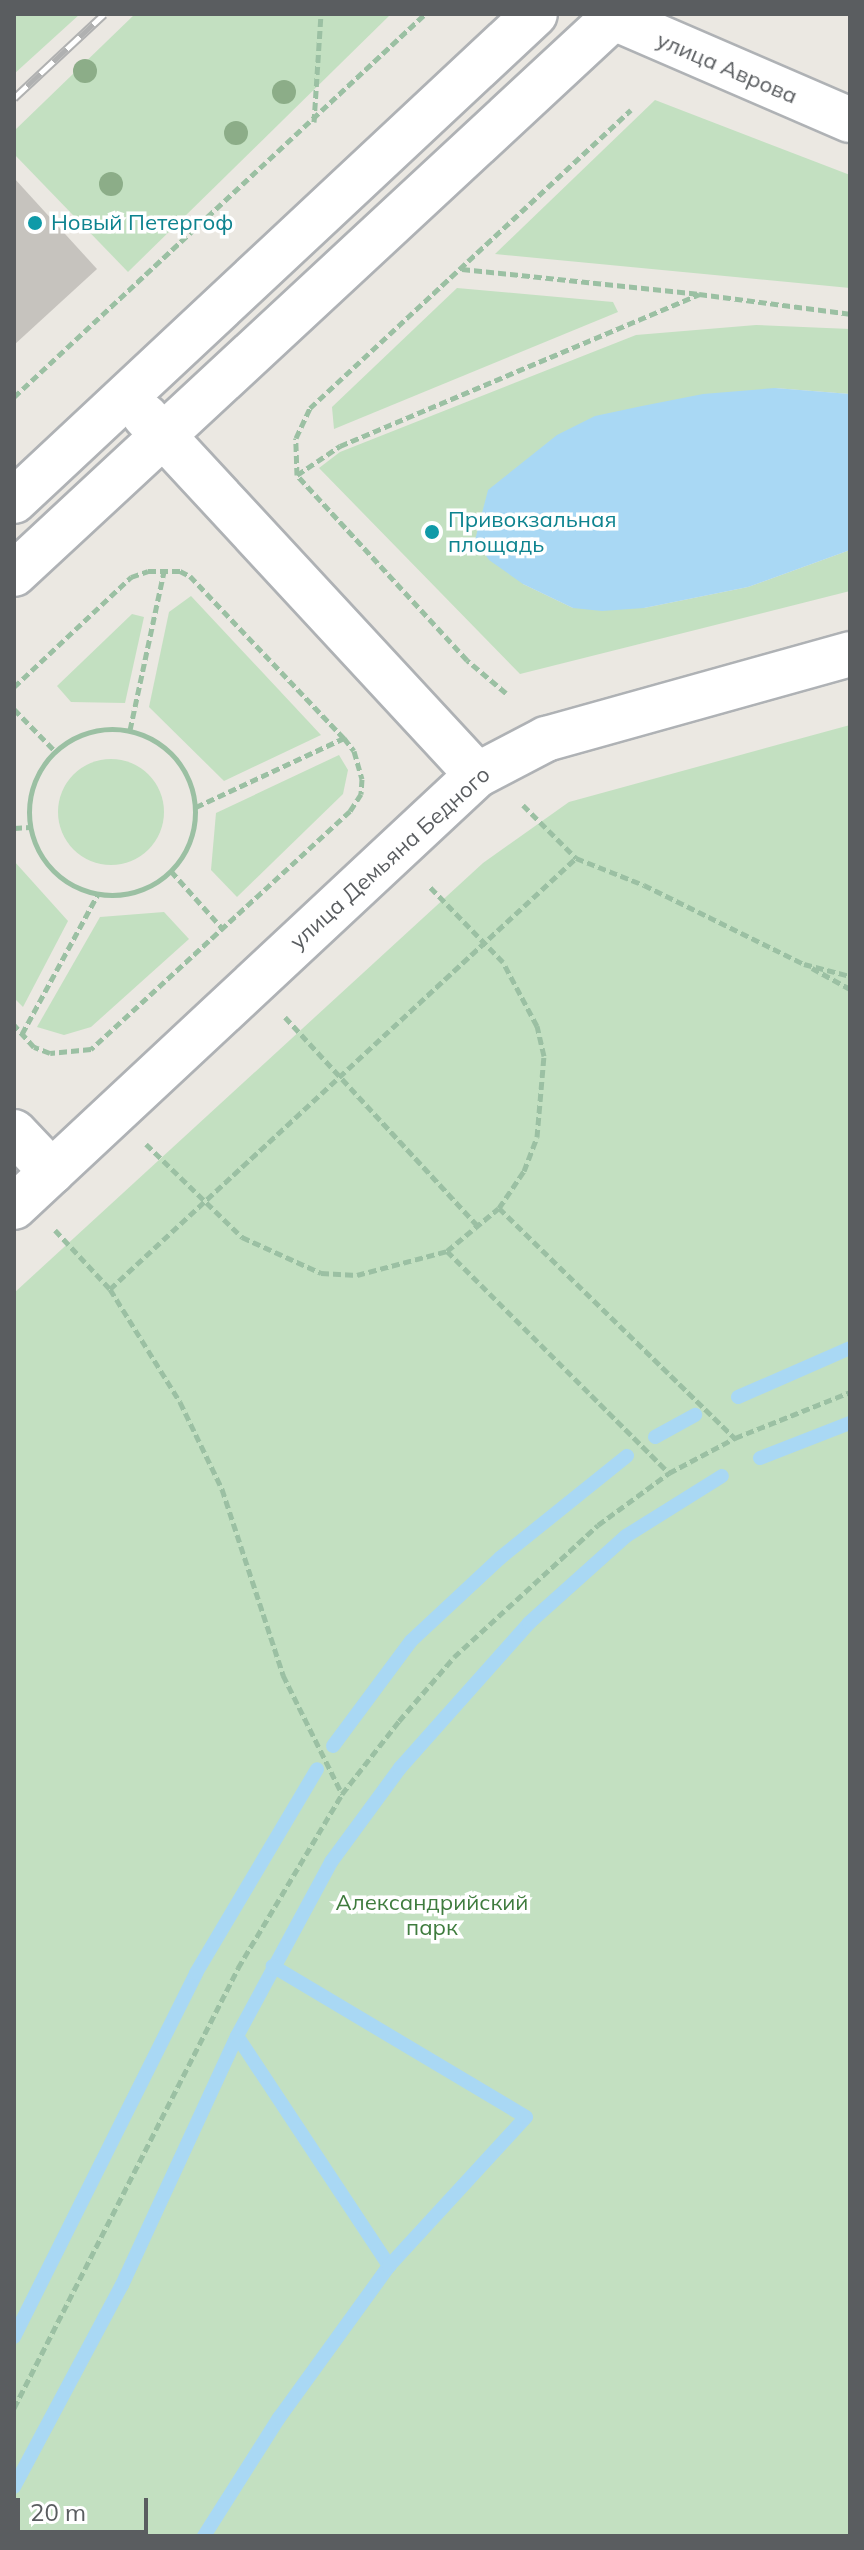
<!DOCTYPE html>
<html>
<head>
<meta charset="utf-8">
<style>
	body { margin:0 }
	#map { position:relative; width:864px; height:2550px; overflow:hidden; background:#ebe8e2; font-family:Mulish,sans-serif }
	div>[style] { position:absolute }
	.green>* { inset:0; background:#c3e0c1 }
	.round { border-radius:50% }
	.water>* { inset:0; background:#a9d8f4 }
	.stream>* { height:14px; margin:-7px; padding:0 7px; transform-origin:7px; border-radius:7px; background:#a9d8f4 }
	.building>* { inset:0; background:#c6c3be }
	.path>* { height:5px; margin-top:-2.5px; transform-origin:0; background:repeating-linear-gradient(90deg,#9bc0a3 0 8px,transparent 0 12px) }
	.path>.ring { margin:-2.5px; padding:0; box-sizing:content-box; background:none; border:5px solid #9bc0a3; border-radius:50% }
	.roads { filter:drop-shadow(2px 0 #afb2b5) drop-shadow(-2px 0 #afb2b5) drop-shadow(0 2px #afb2b5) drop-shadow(0 -2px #afb2b5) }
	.street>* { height:44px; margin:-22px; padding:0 22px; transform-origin:22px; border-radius:22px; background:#fff }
	.secondary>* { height:44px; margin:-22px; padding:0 22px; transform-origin:22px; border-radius:22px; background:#fff }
	.rail>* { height:9px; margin-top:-4.5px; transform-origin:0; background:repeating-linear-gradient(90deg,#fff 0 18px,#b0b1b1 0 36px); box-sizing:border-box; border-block:2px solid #b0b1b1 }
	.trees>* { width:24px; height:24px; margin:-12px; border-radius:50%; background:#8cad88 }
	.dots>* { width:22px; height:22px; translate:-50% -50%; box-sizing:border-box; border:4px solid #fff; border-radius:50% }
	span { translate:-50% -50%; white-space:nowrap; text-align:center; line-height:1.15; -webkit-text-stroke:7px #fff; paint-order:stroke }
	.street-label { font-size:22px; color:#5a5d60 }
	.culture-label { font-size:22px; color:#0d838f }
	.left { translate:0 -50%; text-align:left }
	.park-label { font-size:22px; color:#3f7c3e }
	.frame { position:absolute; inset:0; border:16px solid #5a5d60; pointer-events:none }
	.scale { position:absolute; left:16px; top:2498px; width:132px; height:36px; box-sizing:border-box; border:4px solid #5a5d60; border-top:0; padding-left:10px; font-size:24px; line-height:28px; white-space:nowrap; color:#5a5d60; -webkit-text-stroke:6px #fff; paint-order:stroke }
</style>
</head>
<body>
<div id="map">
	<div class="green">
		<i style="clip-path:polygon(14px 14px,80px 14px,14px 74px)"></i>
		<i style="clip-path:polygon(135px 14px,391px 14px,128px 272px,14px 154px,14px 131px)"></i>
		<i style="clip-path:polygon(655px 100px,850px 175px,850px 288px,495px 254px)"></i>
		<i style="clip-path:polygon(457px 288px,613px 302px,618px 312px,334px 429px,332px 407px)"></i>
		<i style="clip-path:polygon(756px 325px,850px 329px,850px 394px,775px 388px,523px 584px,573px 608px,644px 608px,748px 587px,850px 550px,850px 591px,520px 674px,319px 468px,340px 452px,636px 335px)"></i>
		<i style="clip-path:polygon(191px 596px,321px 735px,224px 781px,149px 707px,169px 612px)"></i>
		<i style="clip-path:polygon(132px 614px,144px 617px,125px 703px,71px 702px,57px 686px)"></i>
		<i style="clip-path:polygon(850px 725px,850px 2536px,14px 2536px,14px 1293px,483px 863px,569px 802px)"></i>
		<i style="clip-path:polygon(339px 755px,348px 770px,343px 794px,237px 897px,211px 870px,216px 813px)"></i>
		<i class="round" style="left:58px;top:759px;width:106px;height:106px"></i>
		<i style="clip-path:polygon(14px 861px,68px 921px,23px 1007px,14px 998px)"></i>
		<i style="clip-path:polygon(164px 912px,189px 939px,91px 1027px,64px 1035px,37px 1027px,100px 917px)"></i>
	</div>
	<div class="water">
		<i style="clip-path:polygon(775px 388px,850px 394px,850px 550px,748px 587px,644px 608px,602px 611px,573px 608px,523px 584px,489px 560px,475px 540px,488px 490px,557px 435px,595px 416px,642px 406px,703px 394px)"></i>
	</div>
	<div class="stream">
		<i style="left:738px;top:1397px;width:122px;rotate:-23.6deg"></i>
		<i style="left:655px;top:1437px;width:46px;rotate:-28.8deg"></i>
		<i style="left:760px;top:1458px;width:97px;rotate:-21.3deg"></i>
		<i style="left:333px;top:1746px;width:131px;rotate:-53.4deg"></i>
		<i style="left:411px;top:1641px;width:122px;rotate:-43deg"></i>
		<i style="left:500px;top:1558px;width:163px;rotate:-38.8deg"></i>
		<i style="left:237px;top:2036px;width:276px;rotate:56.5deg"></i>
		<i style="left:14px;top:2337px;width:407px;rotate:-63.4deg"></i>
		<i style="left:196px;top:1973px;width:237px;rotate:-59.3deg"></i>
		<i style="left:14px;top:2487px;width:229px;rotate:-61.9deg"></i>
		<i style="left:122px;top:2285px;width:274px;rotate:-65.2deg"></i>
		<i style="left:237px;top:2036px;width:198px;rotate:-61.6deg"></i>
		<i style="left:331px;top:1862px;width:117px;rotate:-53.7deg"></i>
		<i style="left:400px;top:1768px;width:194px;rotate:-48.3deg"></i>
		<i style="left:529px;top:1623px;width:130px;rotate:-41.9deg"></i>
		<i style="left:626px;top:1536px;width:113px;rotate:-32deg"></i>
		<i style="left:204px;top:2536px;width:140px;rotate:-57.6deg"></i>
		<i style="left:279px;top:2418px;width:188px;rotate:-54.1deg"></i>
		<i style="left:389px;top:2266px;width:202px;rotate:-47.4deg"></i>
		<i style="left:526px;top:2117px;width:295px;rotate:-149.2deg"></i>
	</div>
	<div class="building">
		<i style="clip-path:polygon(14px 178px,97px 269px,14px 345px)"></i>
	</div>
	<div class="path">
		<i style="left:314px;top:122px;width:108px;rotate:-86.3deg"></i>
		<i style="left:462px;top:269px;width:237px;rotate:6deg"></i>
		<i style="left:14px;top:397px;width:562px;rotate:-42.98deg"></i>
		<i style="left:297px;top:475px;width:52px;rotate:-34deg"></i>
		<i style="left:340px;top:446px;width:390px;rotate:-22.9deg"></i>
		<i style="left:699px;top:294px;width:152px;rotate:7.5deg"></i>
		<i style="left:14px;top:687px;width:161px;rotate:-43.2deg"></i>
		<i style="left:131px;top:577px;width:18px;rotate:-19deg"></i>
		<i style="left:148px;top:571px;width:32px"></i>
		<i style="left:180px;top:571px;width:11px;rotate:27deg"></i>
		<i style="left:190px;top:576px;width:224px;rotate:46.5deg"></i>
		<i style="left:344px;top:738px;width:16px;rotate:52deg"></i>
		<i style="left:354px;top:751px;width:29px;rotate:74deg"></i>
		<i style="left:362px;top:779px;width:15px;rotate:94deg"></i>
		<i style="left:361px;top:794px;width:20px;rotate:123deg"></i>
		<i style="left:350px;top:811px;width:352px;rotate:137.4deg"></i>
		<i style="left:91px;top:1049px;width:41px;rotate:174.4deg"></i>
		<i style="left:50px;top:1053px;width:17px;rotate:-159deg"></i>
		<i style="left:34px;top:1047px;width:30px;rotate:-132deg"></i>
		<i style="left:506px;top:693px;width:51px;rotate:-139.8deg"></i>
		<i style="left:467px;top:660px;width:251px;rotate:-132.6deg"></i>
		<i style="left:297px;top:475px;width:37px;rotate:-92deg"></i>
		<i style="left:296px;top:438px;width:33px;rotate:-65deg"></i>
		<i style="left:310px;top:408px;width:438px;rotate:-42.9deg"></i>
		<i style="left:14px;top:709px;width:59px;rotate:45.7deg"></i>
		<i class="ring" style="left:29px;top:729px;width:161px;height:161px"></i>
		<i style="left:130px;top:730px;width:163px;rotate:-77.9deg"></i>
		<i style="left:523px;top:805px;width:75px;rotate:45deg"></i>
		<i style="left:576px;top:858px;width:73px;rotate:21.7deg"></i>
		<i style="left:644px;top:885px;width:178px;rotate:26.3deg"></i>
		<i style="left:804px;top:964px;width:48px;rotate:14.6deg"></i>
		<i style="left:196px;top:807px;width:163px;rotate:-25deg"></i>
		<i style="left:14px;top:828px;width:16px;rotate:-4deg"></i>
		<i style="left:171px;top:871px;width:78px;rotate:48.1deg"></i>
		<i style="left:812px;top:968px;width:43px;rotate:28.9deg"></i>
		<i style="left:285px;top:1017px;width:284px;rotate:47.3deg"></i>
		<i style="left:22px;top:1034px;width:159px;rotate:-61.5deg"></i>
		<i style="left:146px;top:1144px;width:134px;rotate:44.1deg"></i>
		<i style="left:242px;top:1237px;width:87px;rotate:24.5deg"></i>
		<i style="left:321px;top:1273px;width:36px;rotate:3deg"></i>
		<i style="left:357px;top:1275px;width:93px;rotate:-14.9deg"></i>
		<i style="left:447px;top:1251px;width:67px;rotate:-39.6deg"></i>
		<i style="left:499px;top:1208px;width:45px;rotate:-56deg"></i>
		<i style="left:524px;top:1171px;width:36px;rotate:-69deg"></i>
		<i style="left:537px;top:1137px;width:81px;rotate:-85.1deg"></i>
		<i style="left:544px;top:1056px;width:31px;rotate:-103deg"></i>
		<i style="left:537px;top:1026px;width:72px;rotate:-118deg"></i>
		<i style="left:503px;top:962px;width:106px;rotate:-134.2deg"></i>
		<i style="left:499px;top:1208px;width:330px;rotate:44.3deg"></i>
		<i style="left:55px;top:1230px;width:81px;rotate:47deg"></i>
		<i style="left:110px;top:1289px;width:133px;rotate:58.2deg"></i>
		<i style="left:180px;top:1402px;width:97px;rotate:64.2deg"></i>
		<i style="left:222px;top:1489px;width:196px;rotate:71.8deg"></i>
		<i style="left:283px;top:1675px;width:133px;rotate:63.6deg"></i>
		<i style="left:447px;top:1251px;width:314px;rotate:45deg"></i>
		<i style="left:110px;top:1289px;width:635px;rotate:-42.77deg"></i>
		<i style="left:14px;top:2408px;width:494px;rotate:-63deg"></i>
		<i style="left:238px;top:1968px;width:203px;rotate:-59.1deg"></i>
		<i style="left:342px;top:1794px;width:93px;rotate:-52deg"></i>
		<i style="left:399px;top:1721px;width:84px;rotate:-49.3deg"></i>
		<i style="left:454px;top:1657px;width:195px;rotate:-42.5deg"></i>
		<i style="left:598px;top:1525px;width:88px;rotate:-36.2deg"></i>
		<i style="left:669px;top:1473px;width:75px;rotate:-27.9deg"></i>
		<i style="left:735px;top:1438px;width:124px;rotate:-21.8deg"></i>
	</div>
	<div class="roads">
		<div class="street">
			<i style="left:145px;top:416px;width:489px;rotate:47.2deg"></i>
			<i style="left:14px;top:501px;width:713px;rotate:-43.07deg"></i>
			<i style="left:14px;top:574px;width:817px;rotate:-42.87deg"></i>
			<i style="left:14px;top:1132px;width:55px;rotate:46.5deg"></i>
		</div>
		<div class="secondary">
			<i style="left:605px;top:14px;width:267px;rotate:23.4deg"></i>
			<i style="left:14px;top:1207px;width:633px;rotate:-43.02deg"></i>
			<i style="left:477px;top:775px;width:78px;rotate:-27.6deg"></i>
			<i style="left:546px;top:739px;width:316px;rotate:-15.6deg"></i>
		</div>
	</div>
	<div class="rail">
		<i style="left:14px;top:98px;width:123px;rotate:-43deg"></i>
	</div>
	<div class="trees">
		<i style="left:85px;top:71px"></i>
		<i style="left:284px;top:92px"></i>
		<i style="left:236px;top:133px"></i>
		<i style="left:111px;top:184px"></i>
	</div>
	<div class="dots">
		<i style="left:35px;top:223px;background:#0f9aa8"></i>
		<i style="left:432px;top:532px;background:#0f9aa8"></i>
	</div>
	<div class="street-label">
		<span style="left:727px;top:68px;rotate:23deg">улица Аврова</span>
		<span style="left:390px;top:858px;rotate:-42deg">улица Демьяна Бедного</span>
	</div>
	<div class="culture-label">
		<span class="left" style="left:51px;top:223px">Новый Петергоф</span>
		<span class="left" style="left:448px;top:532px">Привокзальная<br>площадь</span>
	</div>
	<div class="park-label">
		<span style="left:432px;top:1915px">Александрийский<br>парк</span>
	</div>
	<div class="frame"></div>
	<div class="scale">20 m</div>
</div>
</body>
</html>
